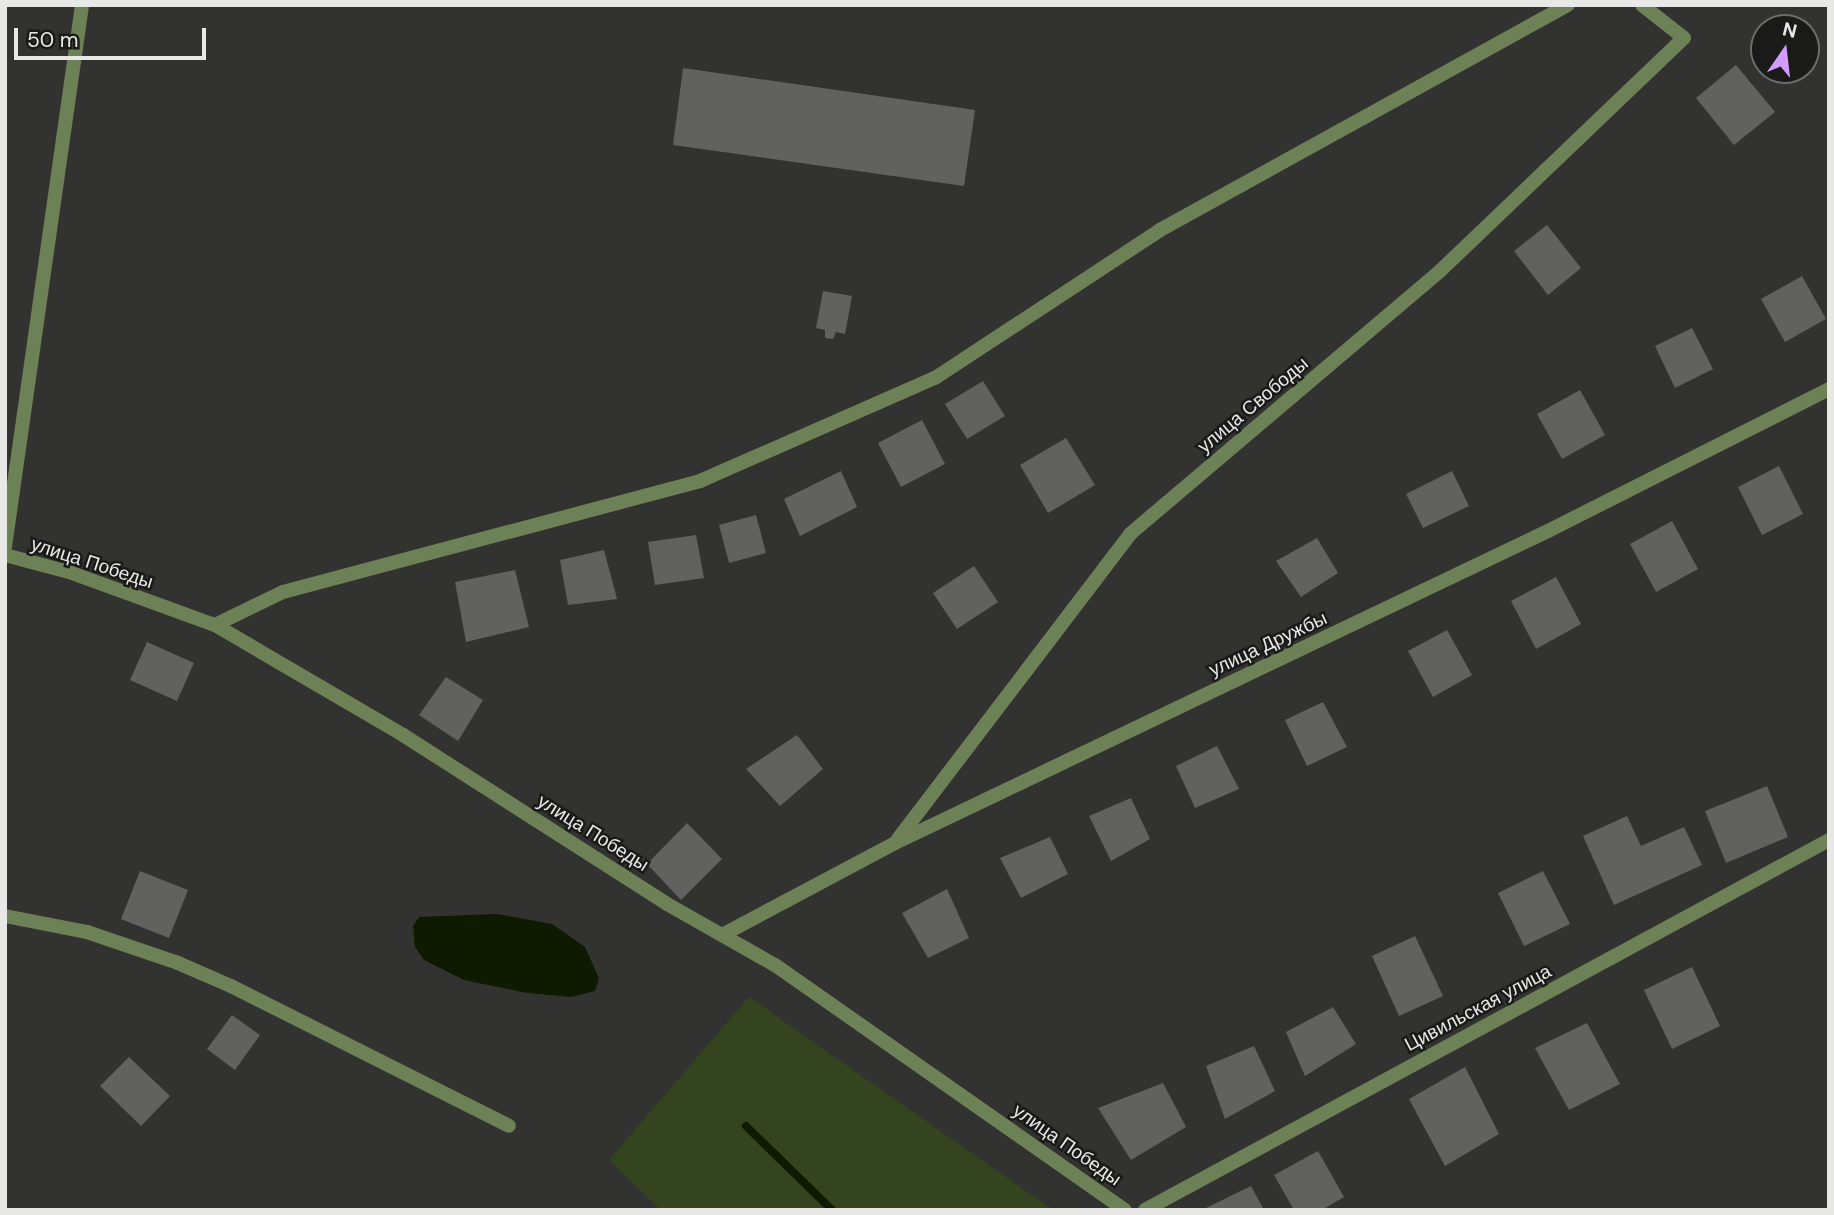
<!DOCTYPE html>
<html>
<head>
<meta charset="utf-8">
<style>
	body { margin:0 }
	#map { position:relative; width:1834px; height:1215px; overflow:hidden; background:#323330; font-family:"DM Sans",sans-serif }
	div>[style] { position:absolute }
	.green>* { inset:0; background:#34441f }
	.water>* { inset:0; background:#0f1b00 }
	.stream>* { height:8px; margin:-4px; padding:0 4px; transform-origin:4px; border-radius:4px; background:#0f1b00 }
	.building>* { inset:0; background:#61625f }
	.minor>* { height:14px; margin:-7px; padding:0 7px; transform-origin:7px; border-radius:7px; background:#6d8157 }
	span { translate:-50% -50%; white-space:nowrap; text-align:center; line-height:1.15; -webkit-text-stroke:5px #1a1b19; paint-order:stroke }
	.street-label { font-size:19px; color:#e8e9e7 }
	.frame { position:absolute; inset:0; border:7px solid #e8e9e7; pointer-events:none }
	.north { position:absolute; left:1750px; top:14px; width:70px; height:70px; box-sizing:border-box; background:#1a1b19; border:2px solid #6c6d6b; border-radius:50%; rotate:14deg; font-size:19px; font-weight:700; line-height:28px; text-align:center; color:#e8e9e7 }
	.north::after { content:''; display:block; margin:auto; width:24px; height:32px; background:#d29dfd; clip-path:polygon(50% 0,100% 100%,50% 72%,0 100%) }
	.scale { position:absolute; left:14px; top:28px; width:192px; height:32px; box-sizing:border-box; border:4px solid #e8e9e7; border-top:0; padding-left:9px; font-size:21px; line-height:24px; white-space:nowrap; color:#e8e9e7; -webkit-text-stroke:5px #1a1b19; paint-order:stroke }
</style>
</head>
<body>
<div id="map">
	<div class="green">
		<i style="clip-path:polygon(749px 997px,1053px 1210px,661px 1210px,609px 1160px)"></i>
	</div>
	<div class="water">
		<i style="clip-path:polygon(497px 914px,552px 924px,585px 947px,599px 978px,595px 991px,571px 997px,527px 993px,464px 980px,424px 960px,415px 947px,413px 926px,419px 917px)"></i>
	</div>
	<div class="stream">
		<i style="left:746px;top:1126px;width:120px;rotate:44.3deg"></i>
	</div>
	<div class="building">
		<i style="clip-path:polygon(1736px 65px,1775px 112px,1734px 145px,1696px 98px)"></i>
		<i style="clip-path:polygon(683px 68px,975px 110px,964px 186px,673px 145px)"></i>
		<i style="clip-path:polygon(1547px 225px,1581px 268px,1548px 295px,1514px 251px)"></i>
		<i style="clip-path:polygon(1802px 276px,1826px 319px,1785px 342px,1761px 299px)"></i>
		<i style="clip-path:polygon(823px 291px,852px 296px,845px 334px,836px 332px,833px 339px,825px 338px,825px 330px,816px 328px)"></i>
		<i style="clip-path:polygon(1692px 328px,1713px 369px,1675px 388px,1655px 346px)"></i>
		<i style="clip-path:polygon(983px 381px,1005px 416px,967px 439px,945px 404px)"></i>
		<i style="clip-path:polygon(1580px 390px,1605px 435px,1562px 459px,1537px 414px)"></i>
		<i style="clip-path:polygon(922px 420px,945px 464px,901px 487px,878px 443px)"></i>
		<i style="clip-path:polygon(1066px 438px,1095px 485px,1048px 513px,1020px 465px)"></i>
		<i style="clip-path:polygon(1779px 466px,1803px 514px,1762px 535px,1738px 487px)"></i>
		<i style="clip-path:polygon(841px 471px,857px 507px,800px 536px,784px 499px)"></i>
		<i style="clip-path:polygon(1452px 471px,1469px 506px,1423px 528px,1406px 494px)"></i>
		<i style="clip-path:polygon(756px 515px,766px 553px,729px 563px,719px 525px)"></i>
		<i style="clip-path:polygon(1672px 521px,1698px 569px,1656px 592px,1630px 544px)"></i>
		<i style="clip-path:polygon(696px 535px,704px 578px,655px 585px,648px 542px)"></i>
		<i style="clip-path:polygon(1317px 538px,1338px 573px,1301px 597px,1276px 561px)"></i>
		<i style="clip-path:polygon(604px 550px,617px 599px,568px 605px,560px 560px)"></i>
		<i style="clip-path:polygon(974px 566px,998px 602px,957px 629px,933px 593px)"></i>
		<i style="clip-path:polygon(515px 570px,529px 627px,466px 642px,455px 582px)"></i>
		<i style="clip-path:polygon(1556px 577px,1581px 624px,1536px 649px,1511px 601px)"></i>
		<i style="clip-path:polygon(1447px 630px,1472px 675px,1433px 697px,1408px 651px)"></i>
		<i style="clip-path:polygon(147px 642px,194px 663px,177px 701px,130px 680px)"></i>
		<i style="clip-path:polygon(446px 677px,483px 700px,458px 741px,419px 715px)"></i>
		<i style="clip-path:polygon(1323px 702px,1347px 747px,1307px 766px,1285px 720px)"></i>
		<i style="clip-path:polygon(797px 735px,823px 769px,780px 806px,746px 769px)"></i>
		<i style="clip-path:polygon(1217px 746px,1239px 789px,1195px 808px,1176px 766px)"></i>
		<i style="clip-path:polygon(1767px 786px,1788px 837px,1726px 863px,1705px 811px)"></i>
		<i style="clip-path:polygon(1131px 798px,1150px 839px,1111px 861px,1089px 816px)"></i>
		<i style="clip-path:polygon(1627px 816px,1641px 846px,1684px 827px,1702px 865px,1614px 905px,1583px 836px)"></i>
		<i style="clip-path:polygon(687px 823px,722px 859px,681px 900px,647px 864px)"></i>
		<i style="clip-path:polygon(1050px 837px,1068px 874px,1021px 898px,1000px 858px)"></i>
		<i style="clip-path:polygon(140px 871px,188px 890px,169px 938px,121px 919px)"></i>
		<i style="clip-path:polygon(1543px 871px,1570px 924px,1524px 946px,1498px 893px)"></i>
		<i style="clip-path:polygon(947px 889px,969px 938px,928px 958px,902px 913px)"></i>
		<i style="clip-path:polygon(1415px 936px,1443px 996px,1399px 1016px,1372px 956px)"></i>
		<i style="clip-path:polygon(1692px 967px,1720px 1026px,1672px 1049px,1644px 990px)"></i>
		<i style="clip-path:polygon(1333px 1007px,1356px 1044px,1305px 1076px,1286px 1032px)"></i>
		<i style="clip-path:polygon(232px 1015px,260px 1035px,235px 1070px,207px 1049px)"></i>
		<i style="clip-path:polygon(1587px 1023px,1620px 1084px,1569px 1110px,1535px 1048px)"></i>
		<i style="clip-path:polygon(1254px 1046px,1275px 1091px,1225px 1119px,1206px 1066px)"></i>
		<i style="clip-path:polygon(129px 1057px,170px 1096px,141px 1126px,100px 1086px)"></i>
		<i style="clip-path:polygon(1465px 1067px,1499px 1134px,1445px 1166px,1409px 1099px)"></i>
		<i style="clip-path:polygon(1163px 1083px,1186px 1127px,1131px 1160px,1098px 1108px)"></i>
		<i style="clip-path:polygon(1318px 1151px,1344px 1197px,1322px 1210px,1294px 1210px,1274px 1175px)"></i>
		<i style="clip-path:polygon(1251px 1186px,1264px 1210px,1206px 1208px)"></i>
	</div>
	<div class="minor">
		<i style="left:5px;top:547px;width:547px;rotate:-81.91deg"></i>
		<i style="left:5px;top:555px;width:66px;rotate:14.9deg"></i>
		<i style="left:69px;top:572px;width:155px;rotate:20deg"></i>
		<i style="left:215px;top:625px;width:218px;rotate:30.3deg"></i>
		<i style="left:403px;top:735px;width:313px;rotate:32.6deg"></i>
		<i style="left:667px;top:904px;width:124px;rotate:29.5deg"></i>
		<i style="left:775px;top:965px;width:427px;rotate:35deg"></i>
		<i style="left:215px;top:625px;width:76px;rotate:-25.9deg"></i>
		<i style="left:283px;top:592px;width:432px;rotate:-14.9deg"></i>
		<i style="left:700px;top:481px;width:257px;rotate:-23.7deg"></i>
		<i style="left:935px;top:378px;width:269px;rotate:-33.3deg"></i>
		<i style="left:1160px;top:230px;width:466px;rotate:-28.9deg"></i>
		<i style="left:898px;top:839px;width:383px;rotate:-52.7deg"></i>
		<i style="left:1130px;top:534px;width:407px;rotate:-40.3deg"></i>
		<i style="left:1440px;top:271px;width:337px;rotate:-43.7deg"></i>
		<i style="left:1684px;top:38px;width:53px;rotate:-141.8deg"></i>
		<i style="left:5px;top:916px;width:84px;rotate:11deg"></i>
		<i style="left:87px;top:932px;width:96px;rotate:18.8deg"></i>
		<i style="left:178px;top:963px;width:58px;rotate:23.5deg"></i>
		<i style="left:231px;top:986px;width:311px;rotate:26.7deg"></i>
		<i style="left:724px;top:934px;width:194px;rotate:-28deg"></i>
		<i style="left:895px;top:843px;width:724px;rotate:-25.54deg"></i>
		<i style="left:1548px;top:531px;width:315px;rotate:-26.8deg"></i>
		<i style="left:1145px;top:1210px;width:778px;rotate:-28.41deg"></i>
	</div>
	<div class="street-label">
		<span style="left:1253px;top:405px;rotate:-40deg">улица Свободы</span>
		<span style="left:92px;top:563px;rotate:18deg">улица Победы</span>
		<span style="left:1268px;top:644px;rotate:-25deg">улица Дружбы</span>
		<span style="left:593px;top:833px;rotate:32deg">улица Победы</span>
		<span style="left:1478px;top:1008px;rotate:-28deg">Цивильская улица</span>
		<span style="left:1067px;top:1145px;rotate:35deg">улица Победы</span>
	</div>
	<div class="frame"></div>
	<div class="north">N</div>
	<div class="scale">50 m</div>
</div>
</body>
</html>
